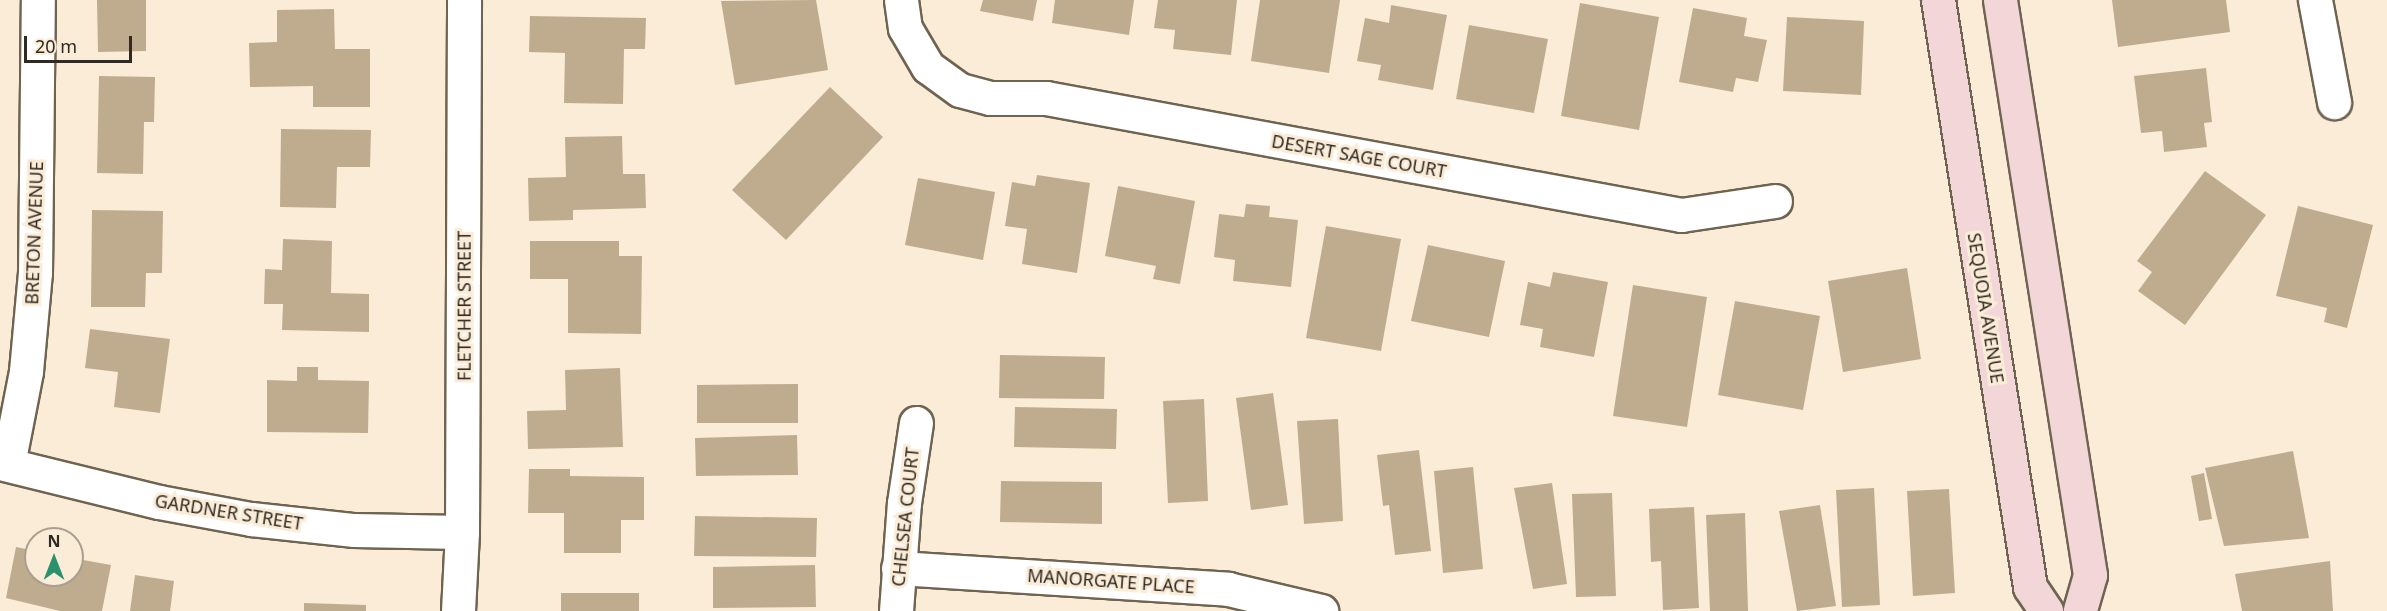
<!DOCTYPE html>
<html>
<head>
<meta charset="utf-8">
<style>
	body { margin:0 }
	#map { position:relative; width:2387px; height:611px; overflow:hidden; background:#faecd7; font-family:"Noto Sans",sans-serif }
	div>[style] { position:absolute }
	.building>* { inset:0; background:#bfac8f }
	.roads { filter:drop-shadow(2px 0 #6f6351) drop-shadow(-2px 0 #6f6351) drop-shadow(0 2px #6f6351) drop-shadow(0 -2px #6f6351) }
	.street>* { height:33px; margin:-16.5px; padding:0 16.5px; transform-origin:16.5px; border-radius:16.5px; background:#fff }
	.secondary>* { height:33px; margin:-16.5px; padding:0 16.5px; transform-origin:16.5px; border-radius:16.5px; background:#f3d7d8 }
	span { translate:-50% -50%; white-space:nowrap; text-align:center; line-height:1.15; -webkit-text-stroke:6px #faecd7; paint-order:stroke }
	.street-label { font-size:18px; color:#302a22 }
	.north { position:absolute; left:24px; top:527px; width:60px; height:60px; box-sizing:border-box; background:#faecd7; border:2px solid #a99e8f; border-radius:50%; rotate:0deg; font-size:16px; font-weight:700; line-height:24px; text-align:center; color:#302a22 }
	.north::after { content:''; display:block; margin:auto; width:21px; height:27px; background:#2b916d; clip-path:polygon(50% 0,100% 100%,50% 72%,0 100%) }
	.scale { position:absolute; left:24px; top:36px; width:108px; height:27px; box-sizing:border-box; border:3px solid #302a22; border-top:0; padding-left:8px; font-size:18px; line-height:21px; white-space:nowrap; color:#302a22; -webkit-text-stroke:4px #faecd7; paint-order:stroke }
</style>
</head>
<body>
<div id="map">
	<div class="building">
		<i style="clip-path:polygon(97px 0,146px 0,146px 51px,98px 52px)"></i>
		<i style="clip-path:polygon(816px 0,828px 70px,735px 85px,721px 1px)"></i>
		<i style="clip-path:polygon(983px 0,1037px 0,1033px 21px,980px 11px)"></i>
		<i style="clip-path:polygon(1055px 0,1134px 0,1129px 35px,1052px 23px)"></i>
		<i style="clip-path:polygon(1158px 0,1237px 0,1231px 55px,1173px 49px,1175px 30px,1154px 28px)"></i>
		<i style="clip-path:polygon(1260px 0,1340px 0,1329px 73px,1251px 61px)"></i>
		<i style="clip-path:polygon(2112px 0,2226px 0,2230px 32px,2118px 47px)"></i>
		<i style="clip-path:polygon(1580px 3px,1659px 17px,1639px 130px,1561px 116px)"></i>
		<i style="clip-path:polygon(1391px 5px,1447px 15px,1433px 90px,1378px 80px,1381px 65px,1357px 61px,1365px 18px,1389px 23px)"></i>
		<i style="clip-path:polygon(1693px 8px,1747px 18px,1744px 36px,1767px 40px,1758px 82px,1736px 78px,1733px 92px,1679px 82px)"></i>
		<i style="clip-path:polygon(334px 9px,335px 49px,370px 49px,370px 107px,313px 107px,313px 86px,250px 87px,249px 43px,277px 42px,277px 10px)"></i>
		<i style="clip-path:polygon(530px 16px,646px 18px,645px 49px,624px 49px,623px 104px,564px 103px,565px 53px,529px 52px)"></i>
		<i style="clip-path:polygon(1787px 17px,1864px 21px,1861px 95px,1783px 91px)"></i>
		<i style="clip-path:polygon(1469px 25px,1548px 39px,1534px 113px,1456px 99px)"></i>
		<i style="clip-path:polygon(2206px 68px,2212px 122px,2204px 123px,2207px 147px,2164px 152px,2162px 131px,2141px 133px,2134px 76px)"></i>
		<i style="clip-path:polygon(99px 76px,155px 77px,154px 122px,144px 122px,143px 174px,97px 173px)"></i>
		<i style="clip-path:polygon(830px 87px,883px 137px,786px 240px,732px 190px)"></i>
		<i style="clip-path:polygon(281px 129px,371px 130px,370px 167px,337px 167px,336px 208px,280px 207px)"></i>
		<i style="clip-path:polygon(622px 136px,623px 174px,645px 174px,646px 208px,573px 210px,573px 220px,529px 221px,528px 178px,566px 177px,565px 137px)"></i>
		<i style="clip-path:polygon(2205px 171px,2266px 215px,2185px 325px,2138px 291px,2152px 272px,2137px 261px)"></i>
		<i style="clip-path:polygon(1037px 175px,1090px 183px,1077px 273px,1022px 264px,1027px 229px,1005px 226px,1012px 182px,1035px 186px)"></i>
		<i style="clip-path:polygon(918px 178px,995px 192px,983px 260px,905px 245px)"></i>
		<i style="clip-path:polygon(1118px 186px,1195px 201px,1180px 284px,1153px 279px,1156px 266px,1105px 256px)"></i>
		<i style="clip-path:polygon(1246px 204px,1270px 206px,1269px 217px,1298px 220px,1291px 287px,1233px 281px,1235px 260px,1214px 257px,1219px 214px,1244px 217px)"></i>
		<i style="clip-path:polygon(2298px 206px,2373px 225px,2347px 328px,2324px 322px,2327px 308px,2276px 296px)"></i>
		<i style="clip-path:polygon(92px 210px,163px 211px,162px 273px,146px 273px,145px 307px,91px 307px)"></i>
		<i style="clip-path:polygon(1326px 226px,1401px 239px,1381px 351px,1306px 338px)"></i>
		<i style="clip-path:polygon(283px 239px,332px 241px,331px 293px,369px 294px,369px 332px,282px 330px,283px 304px,264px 304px,265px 269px,282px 270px)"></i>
		<i style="clip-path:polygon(530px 241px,619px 241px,619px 256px,642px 256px,641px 334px,568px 333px,568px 279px,530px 279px)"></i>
		<i style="clip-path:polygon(1428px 245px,1505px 261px,1489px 337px,1411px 321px)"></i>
		<i style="clip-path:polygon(1907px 268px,1921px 359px,1843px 372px,1828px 281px)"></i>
		<i style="clip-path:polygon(1553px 272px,1608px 282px,1594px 357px,1540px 347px,1543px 329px,1520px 325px,1528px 282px,1550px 287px)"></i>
		<i style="clip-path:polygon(1633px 285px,1707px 297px,1687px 427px,1613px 416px)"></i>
		<i style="clip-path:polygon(1735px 301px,1820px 316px,1803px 410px,1718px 395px)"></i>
		<i style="clip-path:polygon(90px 329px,170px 339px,160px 413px,114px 407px,118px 372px,85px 368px)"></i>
		<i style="clip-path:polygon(1000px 355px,1105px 357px,1104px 399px,999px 398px)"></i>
		<i style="clip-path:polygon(297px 367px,318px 367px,318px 380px,369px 381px,368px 433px,267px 432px,267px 380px,297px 381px)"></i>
		<i style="clip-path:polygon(620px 368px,623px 447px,528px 449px,527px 411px,566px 410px,565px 370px)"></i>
		<i style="clip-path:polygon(798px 384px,798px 423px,697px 423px,697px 385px)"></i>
		<i style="clip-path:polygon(1273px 393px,1288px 505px,1251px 510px,1236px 398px)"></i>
		<i style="clip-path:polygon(1204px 399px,1208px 501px,1168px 503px,1163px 401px)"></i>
		<i style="clip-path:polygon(1015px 407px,1117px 409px,1116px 449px,1014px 447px)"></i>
		<i style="clip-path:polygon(1338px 419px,1343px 521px,1304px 524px,1297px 421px)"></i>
		<i style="clip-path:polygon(797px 435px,798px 475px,696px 476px,695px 438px)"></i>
		<i style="clip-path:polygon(1419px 450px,1431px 551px,1395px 555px,1389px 505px,1383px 506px,1377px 455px)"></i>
		<i style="clip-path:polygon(2293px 451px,2309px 538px,2224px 546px,2205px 468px)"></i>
		<i style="clip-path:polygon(1473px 467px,1483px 569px,1443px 573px,1434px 471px)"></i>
		<i style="clip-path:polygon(529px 469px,570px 469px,570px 476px,644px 477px,644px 520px,621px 520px,621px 553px,564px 553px,564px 513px,528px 513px)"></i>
		<i style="clip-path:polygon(2204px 473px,2212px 519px,2199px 521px,2191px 476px)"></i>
		<i style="clip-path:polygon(1001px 481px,1102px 482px,1102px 524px,1000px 522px)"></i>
		<i style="clip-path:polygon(1552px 483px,1567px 584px,1533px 589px,1514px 488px)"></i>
		<i style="clip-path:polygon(1874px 488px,1880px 605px,1842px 607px,1836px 490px)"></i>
		<i style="clip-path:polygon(1949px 489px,1955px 593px,1913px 596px,1907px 491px)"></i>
		<i style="clip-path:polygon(1612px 493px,1616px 596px,1576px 597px,1572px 494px)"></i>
		<i style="clip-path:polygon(1820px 505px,1836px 606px,1797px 611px,1779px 511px)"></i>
		<i style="clip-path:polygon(1694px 507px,1699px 608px,1663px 610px,1661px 561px,1651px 562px,1649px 509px)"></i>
		<i style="clip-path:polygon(1745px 513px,1748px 611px,1710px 611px,1706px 515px)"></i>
		<i style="clip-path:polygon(695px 516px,817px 518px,816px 557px,694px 556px)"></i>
		<i style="clip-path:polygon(16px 547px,36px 551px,36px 575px,72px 575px,72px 558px,111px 565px,102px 611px,60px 611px,6px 598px)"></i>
		<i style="clip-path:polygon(2330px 561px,2333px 611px,2242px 611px,2235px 574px)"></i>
		<i style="clip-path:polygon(815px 565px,816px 607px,713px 608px,713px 567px)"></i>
		<i style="clip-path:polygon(135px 575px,174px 581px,170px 611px,130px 611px)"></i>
		<i style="clip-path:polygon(561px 593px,639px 593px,639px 611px,561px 611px)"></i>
		<i style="clip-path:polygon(304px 603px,366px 605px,366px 611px,304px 611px)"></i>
	</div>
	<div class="roads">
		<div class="street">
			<i style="left:901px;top:0;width:28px;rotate:82deg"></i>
			<i style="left:905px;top:28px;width:45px;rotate:59.5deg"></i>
			<i style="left:928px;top:67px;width:39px;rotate:36deg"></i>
			<i style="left:960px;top:90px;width:31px;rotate:15deg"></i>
			<i style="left:990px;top:98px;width:56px"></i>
			<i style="left:1046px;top:98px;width:646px;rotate:10.44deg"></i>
			<i style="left:1681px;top:215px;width:95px;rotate:-8.5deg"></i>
			<i style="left:2315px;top:0;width:104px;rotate:79.4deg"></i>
			<i style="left:0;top:463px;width:164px;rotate:13.8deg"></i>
			<i style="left:159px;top:502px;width:94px;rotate:10.5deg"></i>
			<i style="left:251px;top:519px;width:104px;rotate:6.1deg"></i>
			<i style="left:354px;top:530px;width:108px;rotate:1.1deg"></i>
			<i style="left:8px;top:464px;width:95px;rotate:-79deg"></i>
			<i style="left:26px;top:371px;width:98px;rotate:-84.8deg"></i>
			<i style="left:35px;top:273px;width:273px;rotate:-89.4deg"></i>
			<i style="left:898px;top:568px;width:331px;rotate:3.6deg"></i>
			<i style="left:1228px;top:589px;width:96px;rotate:13.3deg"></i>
			<i style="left:458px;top:611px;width:79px;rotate:-87.1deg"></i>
			<i style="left:462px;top:532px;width:532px;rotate:-89.78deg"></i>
			<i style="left:896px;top:611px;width:108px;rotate:-85.8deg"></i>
			<i style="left:904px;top:503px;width:81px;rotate:-81.5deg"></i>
		</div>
		<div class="secondary">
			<i style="left:1938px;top:0;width:594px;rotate:81.09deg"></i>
			<i style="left:2030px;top:587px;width:29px;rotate:56deg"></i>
			<i style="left:2000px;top:0;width:582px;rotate:81.1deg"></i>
			<i style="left:2090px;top:575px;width:37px;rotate:106deg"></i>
		</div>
	</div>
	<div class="street-label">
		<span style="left:1359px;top:156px;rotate:10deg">DESERT SAGE COURT</span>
		<span style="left:34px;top:233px;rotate:-88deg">BRETON AVENUE</span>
		<span style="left:464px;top:306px;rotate:-90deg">FLETCHER STREET</span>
		<span style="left:1986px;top:308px;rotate:81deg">SEQUOIA AVENUE</span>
		<span style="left:229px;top:512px;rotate:9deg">GARDNER STREET</span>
		<span style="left:905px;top:517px;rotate:-84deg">CHELSEA COURT</span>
		<span style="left:1111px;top:581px;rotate:4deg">MANORGATE PLACE</span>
	</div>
	<div class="north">N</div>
	<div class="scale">20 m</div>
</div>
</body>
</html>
